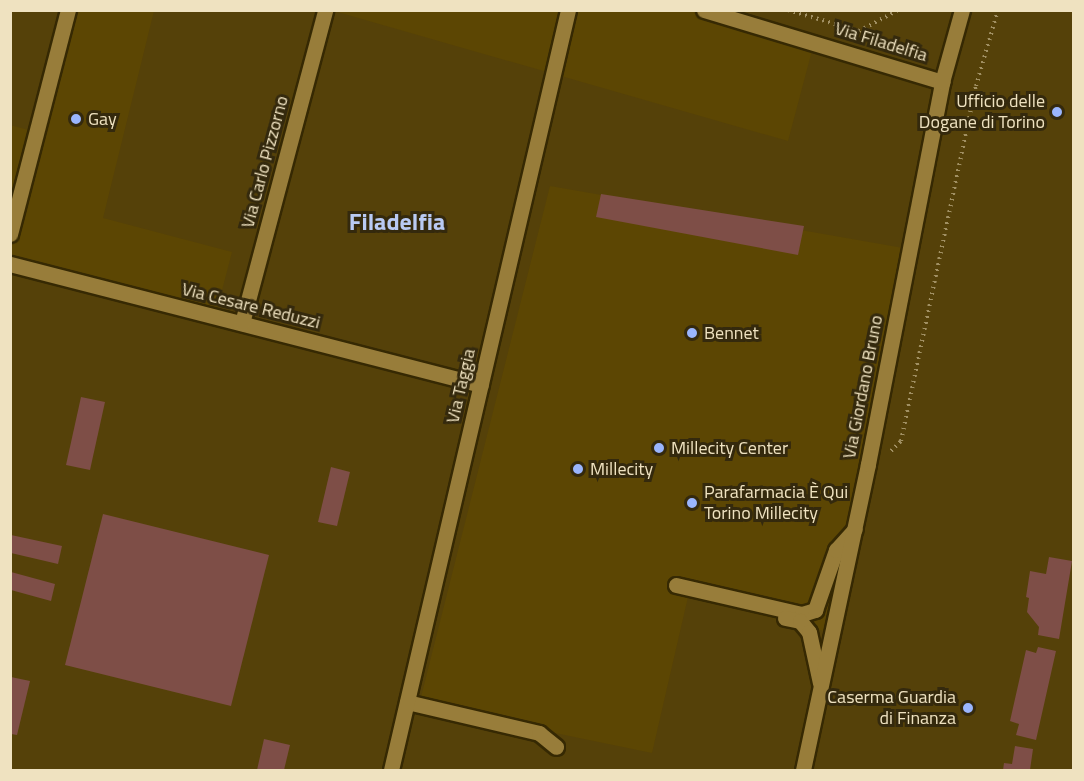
<!DOCTYPE html>
<html>
<head>
<meta charset="utf-8">
<style>
	body { margin:0 }
	#map { position:relative; width:1084px; height:781px; overflow:hidden; background:#554109; font-family:"Titillium Web",sans-serif }
	div>[style] { position:absolute }
	.built>* { inset:0; background:#5c4603 }
	.green>* { inset:0; background:#7e4e47 }
	.path>* { height:4px; margin-top:-2px; transform-origin:0; background:repeating-linear-gradient(90deg,#a19063 0 1.5px,transparent 0 6px) }
	.roads { filter:drop-shadow(2px 0 #362903) drop-shadow(-2px 0 #362903) drop-shadow(0 2px #362903) drop-shadow(0 -2px #362903) }
	.minor>* { height:15px; margin:-7.5px; padding:0 7.5px; transform-origin:7.5px; border-radius:7.5px; background:#987d3a }
	.dots>* { width:16px; height:16px; translate:-50% -50%; box-sizing:border-box; border:3px solid #34290d; border-radius:50% }
	span { translate:-50% -50%; white-space:nowrap; text-align:center; line-height:1.15; -webkit-text-stroke:6px #34290d; paint-order:stroke }
	.street-label { font-size:18px; color:#efe2c0 }
	.poi-label { font-size:18px; color:#efe2c0 }
	.right { translate:-100% -50%; text-align:right }
	.left { translate:0 -50%; text-align:left }
	.district-label { font-size:24px; color:#b9caf3; font-weight:700 }
	.frame { position:absolute; inset:0; border:12px solid #efe2c0; pointer-events:none }
</style>
</head>
<body>
<div id="map">
	<div class="built">
		<i style="clip-path:polygon(68px 11px,154px 11px,103px 218px,232px 252px,215px 317px,11px 261px,10px 125px,36px 132px)"></i>
		<i style="clip-path:polygon(334px 11px,704px 11px,814px 43px,788px 141px)"></i>
		<i style="clip-path:polygon(550px 186px,909px 249px,824px 631px,688px 597px,652px 753px,419px 705px)"></i>
	</div>
	<div class="green">
		<i style="clip-path:polygon(601px 194px,804px 226px,798px 255px,596px 217px)"></i>
		<i style="clip-path:polygon(81px 397px,105px 402px,90px 470px,66px 465px)"></i>
		<i style="clip-path:polygon(331px 467px,350px 472px,337px 526px,318px 522px)"></i>
		<i style="clip-path:polygon(103px 514px,269px 555px,231px 706px,65px 665px)"></i>
		<i style="clip-path:polygon(11px 535px,62px 546px,58px 564px,11px 553px)"></i>
		<i style="clip-path:polygon(1049px 557px,1072px 561px,1059px 639px,1038px 635px,1039px 627px,1027px 612px,1029px 598px,1026px 597px,1030px 571px,1046px 574px)"></i>
		<i style="clip-path:polygon(11px 572px,55px 584px,51px 601px,11px 590px)"></i>
		<i style="clip-path:polygon(1038px 647px,1056px 651px,1036px 740px,1016px 735px,1019px 724px,1010px 721px,1026px 650px,1036px 653px)"></i>
		<i style="clip-path:polygon(11px 677px,30px 681px,17px 735px,11px 734px)"></i>
		<i style="clip-path:polygon(264px 739px,290px 745px,284px 770px,257px 770px)"></i>
		<i style="clip-path:polygon(1015px 746px,1033px 749px,1030px 770px,1003px 770px,1004px 763px,1012px 764px)"></i>
	</div>
	<div class="path">
		<i style="left:788px;top:10px;width:74px;rotate:16.5deg"></i>
		<i style="left:859px;top:31px;width:44px;rotate:-28.3deg"></i>
		<i style="left:891px;top:451px;width:14px;rotate:-45deg"></i>
		<i style="left:901px;top:441px;width:363px;rotate:-78.1deg"></i>
		<i style="left:976px;top:86px;width:79px;rotate:-73.9deg"></i>
	</div>
	<div class="roads">
		<div class="minor">
			<i style="left:704px;top:10px;width:249px;rotate:16.8deg"></i>
			<i style="left:10px;top:234px;width:231px;rotate:-75.5deg"></i>
			<i style="left:10px;top:264px;width:486px;rotate:14.4deg"></i>
			<i style="left:242px;top:323px;width:324px;rotate:-75.1deg"></i>
			<i style="left:676px;top:585px;width:129px;rotate:13deg"></i>
			<i style="left:802px;top:614px;width:14px;rotate:-17deg"></i>
			<i style="left:815px;top:610px;width:64px;rotate:-70.7deg"></i>
			<i style="left:836px;top:550px;width:28px;rotate:-48deg"></i>
			<i style="left:785px;top:618px;width:15px;rotate:11deg"></i>
			<i style="left:800px;top:621px;width:14px;rotate:51deg"></i>
			<i style="left:809px;top:632px;width:52px;rotate:77.8deg"></i>
			<i style="left:407px;top:702px;width:136px;rotate:13.2deg"></i>
			<i style="left:539px;top:733px;width:22px;rotate:39deg"></i>
			<i style="left:391px;top:770px;width:780px;rotate:-76.89deg"></i>
			<i style="left:803px;top:770px;width:313px;rotate:-78deg"></i>
			<i style="left:868px;top:464px;width:389px;rotate:-79deg"></i>
			<i style="left:942px;top:82px;width:75px;rotate:-74.5deg"></i>
		</div>
	</div>
	<div class="dots">
		<i style="left:1057px;top:112px;background:#9ab5fd"></i>
		<i style="left:76px;top:119px;background:#9ab5fd"></i>
		<i style="left:692px;top:333px;background:#9ab5fd"></i>
		<i style="left:659px;top:448px;background:#9ab5fd"></i>
		<i style="left:578px;top:469px;background:#9ab5fd"></i>
		<i style="left:692px;top:503px;background:#9ab5fd"></i>
		<i style="left:968px;top:708px;background:#9ab5fd"></i>
	</div>
	<div class="street-label">
		<span style="left:881px;top:42px;rotate:17deg">Via Filadelfia</span>
		<span style="left:265px;top:162px;rotate:-75deg">Via Carlo Pizzorno</span>
		<span style="left:251px;top:306px;rotate:14deg">Via Cesare Reduzzi</span>
		<span style="left:461px;top:386px;rotate:-77deg">Via Taggia</span>
		<span style="left:863px;top:387px;rotate:-79deg">Via Giordano Bruno</span>
	</div>
	<div class="poi-label">
		<span class="right" style="left:1045px;top:112px">Ufficio delle<br>Dogane di Torino</span>
		<span class="left" style="left:88px;top:119px">Gay</span>
		<span class="left" style="left:704px;top:333px">Bennet</span>
		<span class="left" style="left:671px;top:448px">Millecity Center</span>
		<span class="left" style="left:590px;top:469px">Millecity</span>
		<span class="left" style="left:704px;top:503px">Parafarmacia È Qui<br>Torino Millecity</span>
		<span class="right" style="left:956px;top:708px">Caserma Guardia<br>di Finanza</span>
	</div>
	<div class="district-label">
		<span style="left:397px;top:222px">Filadelfia</span>
	</div>
	<div class="frame"></div>
</div>
</body>
</html>
